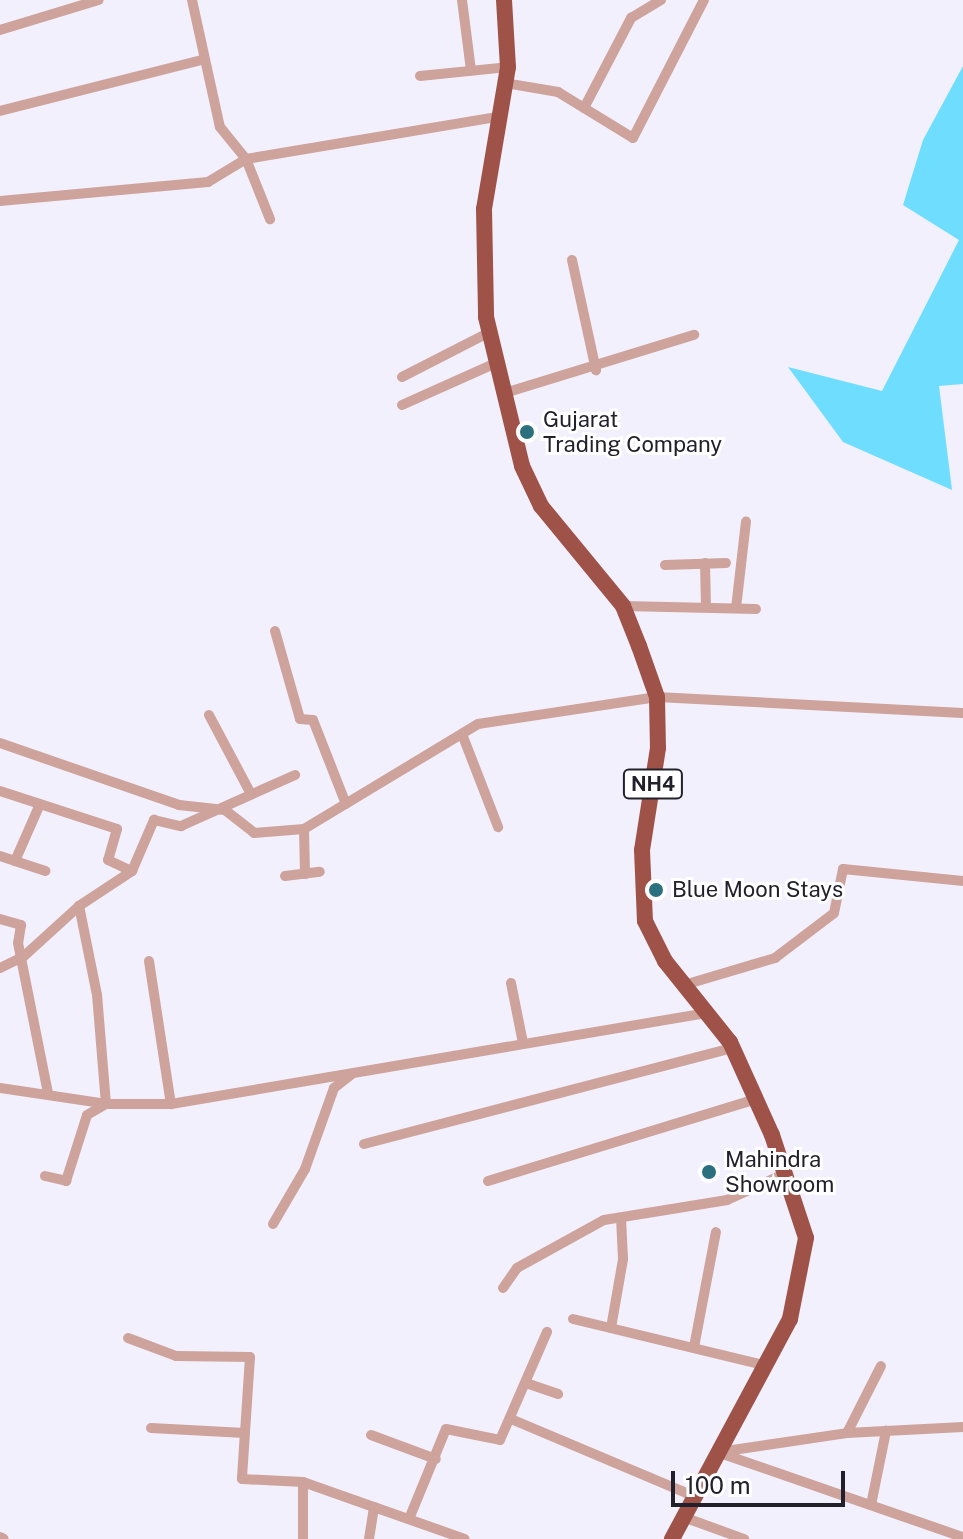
<!DOCTYPE html>
<html>
<head>
<meta charset="utf-8">
<style>
	body { margin:0 }
	#map { position:relative; width:963px; height:1539px; overflow:hidden; background:#f2f0fd; font-family:"Public Sans",sans-serif }
	div>[style] { position:absolute }
	.water>* { inset:0; background:#6eddfe }
	.minor>* { height:10px; margin:-5px; padding:0 5px; transform-origin:5px; border-radius:5px; background:#cda39c }
	.trunk>* { height:16px; margin:-8px; padding:0 8px; transform-origin:8px; border-radius:8px; background:#9f5348 }
	.dots>* { width:22px; height:22px; translate:-50% -50%; box-sizing:border-box; border:4px solid #fff; border-radius:50% }
	span { translate:-50% -50%; white-space:nowrap; text-align:center; line-height:1.15; -webkit-text-stroke:6px #fff; paint-order:stroke }
	.shield-label span { padding:2px 6px; background:#fff; border:2px solid; border-radius:6px; -webkit-text-stroke-width:0 }
	.shield-label { font-size:20px; color:#22202b; font-weight:700 }
	.poi-label { font-size:22px; color:#22202b }
	.left { translate:0 -50%; text-align:left }
	.scale { position:absolute; left:671px; top:1471px; width:174px; height:36px; box-sizing:border-box; border:4px solid #22202b; border-top:0; padding-left:10px; font-size:24px; line-height:28px; white-space:nowrap; color:#22202b; -webkit-text-stroke:6px #fff; paint-order:stroke }
</style>
</head>
<body>
<div id="map">
	<div class="water">
		<i style="clip-path:polygon(963px 66px,963px 384px,939px 386px,952px 490px,843px 442px,788px 367px,882px 391px,959px 240px,903px 205px,923px 140px)"></i>
	</div>
	<div class="minor">
		<i style="left:192px;top:0;width:130px;rotate:77.6deg"></i>
		<i style="left:220px;top:127px;width:41px;rotate:50.9deg"></i>
		<i style="left:246px;top:159px;width:65px;rotate:68.2deg"></i>
		<i style="left:462px;top:0;width:71px;rotate:82.7deg"></i>
		<i style="left:0;top:30px;width:103px;rotate:-16.9deg"></i>
		<i style="left:420px;top:76px;width:88px;rotate:-5.8deg"></i>
		<i style="left:505px;top:83px;width:54px;rotate:9.6deg"></i>
		<i style="left:558px;top:92px;width:88px;rotate:31.5deg"></i>
		<i style="left:633px;top:138px;width:155px;rotate:-62.8deg"></i>
		<i style="left:584px;top:108px;width:102px;rotate:-62.4deg"></i>
		<i style="left:631px;top:18px;width:35px;rotate:-31deg"></i>
		<i style="left:0;top:111px;width:208px;rotate:-14.2deg"></i>
		<i style="left:0;top:201px;width:209px;rotate:-5.2deg"></i>
		<i style="left:208px;top:182px;width:44px;rotate:-31.2deg"></i>
		<i style="left:246px;top:159px;width:255px;rotate:-9.5deg"></i>
		<i style="left:572px;top:260px;width:113px;rotate:77.7deg"></i>
		<i style="left:402px;top:377px;width:99px;rotate:-27.1deg"></i>
		<i style="left:505px;top:393px;width:198px;rotate:-17.1deg"></i>
		<i style="left:402px;top:405px;width:105px;rotate:-24.1deg"></i>
		<i style="left:705px;top:563px;width:44px;rotate:88.7deg"></i>
		<i style="left:665px;top:565px;width:61px;rotate:-1.9deg"></i>
		<i style="left:623px;top:606px;width:133px;rotate:1.3deg"></i>
		<i style="left:736px;top:608px;width:87px;rotate:-83.4deg"></i>
		<i style="left:275px;top:631px;width:91px;rotate:74.1deg"></i>
		<i style="left:300px;top:719px;width:13px;rotate:4deg"></i>
		<i style="left:313px;top:720px;width:90px;rotate:68.6deg"></i>
		<i style="left:209px;top:715px;width:87px;rotate:62deg"></i>
		<i style="left:462px;top:734px;width:100px;rotate:68.8deg"></i>
		<i style="left:0;top:743px;width:189px;rotate:19.1deg"></i>
		<i style="left:179px;top:805px;width:46px;rotate:6.2deg"></i>
		<i style="left:225px;top:810px;width:37px;rotate:38deg"></i>
		<i style="left:254px;top:833px;width:50px;rotate:-4.6deg"></i>
		<i style="left:304px;top:829px;width:203px;rotate:-31.1deg"></i>
		<i style="left:478px;top:724px;width:181px;rotate:-8.6deg"></i>
		<i style="left:657px;top:697px;width:306px;rotate:3deg"></i>
		<i style="left:0;top:791px;width:123px;rotate:18deg"></i>
		<i style="left:117px;top:829px;width:32px;rotate:106deg"></i>
		<i style="left:108px;top:860px;width:26px;rotate:25deg"></i>
		<i style="left:304px;top:829px;width:45px;rotate:88.7deg"></i>
		<i style="left:0;top:856px;width:16px;rotate:18deg"></i>
		<i style="left:15px;top:861px;width:62px;rotate:-66.3deg"></i>
		<i style="left:15px;top:861px;width:32px;rotate:18deg"></i>
		<i style="left:285px;top:876px;width:35px;rotate:-7deg"></i>
		<i style="left:0;top:919px;width:22px;rotate:16deg"></i>
		<i style="left:21px;top:925px;width:18px;rotate:99deg"></i>
		<i style="left:18px;top:943px;width:153px;rotate:78.7deg"></i>
		<i style="left:149px;top:961px;width:145px;rotate:81.3deg"></i>
		<i style="left:171px;top:1104px;width:544px;rotate:-9.64deg"></i>
		<i style="left:0;top:968px;width:25px;rotate:-26deg"></i>
		<i style="left:23px;top:957px;width:76px;rotate:-42.3deg"></i>
		<i style="left:511px;top:983px;width:61px;rotate:78.7deg"></i>
		<i style="left:684px;top:985px;width:95px;rotate:-16.5deg"></i>
		<i style="left:775px;top:958px;width:74px;rotate:-37.3deg"></i>
		<i style="left:834px;top:913px;width:45px;rotate:-78.4deg"></i>
		<i style="left:843px;top:869px;width:121px;rotate:5.7deg"></i>
		<i style="left:0;top:1088px;width:101px;rotate:8.5deg"></i>
		<i style="left:171px;top:1104px;width:65px;rotate:180deg"></i>
		<i style="left:106px;top:1104px;width:109px;rotate:-94.7deg"></i>
		<i style="left:97px;top:995px;width:91px;rotate:-101.4deg"></i>
		<i style="left:79px;top:906px;width:64px;rotate:-33.4deg"></i>
		<i style="left:132px;top:871px;width:56px;rotate:-66.7deg"></i>
		<i style="left:154px;top:820px;width:28px;rotate:13deg"></i>
		<i style="left:181px;top:826px;width:125px;rotate:-24.1deg"></i>
		<i style="left:364px;top:1144px;width:381px;rotate:-14.6deg"></i>
		<i style="left:45px;top:1176px;width:22px;rotate:13deg"></i>
		<i style="left:66px;top:1181px;width:69px;rotate:-72.3deg"></i>
		<i style="left:87px;top:1115px;width:22px;rotate:-30deg"></i>
		<i style="left:488px;top:1181px;width:281px;rotate:-17deg"></i>
		<i style="left:273px;top:1224px;width:64px;rotate:-59.8deg"></i>
		<i style="left:305px;top:1169px;width:86px;rotate:-70.3deg"></i>
		<i style="left:334px;top:1088px;width:23px;rotate:-38deg"></i>
		<i style="left:503px;top:1288px;width:24px;rotate:-55deg"></i>
		<i style="left:517px;top:1268px;width:99px;rotate:-28.9deg"></i>
		<i style="left:604px;top:1220px;width:125px;rotate:-9.2deg"></i>
		<i style="left:727px;top:1200px;width:63px;rotate:-24.5deg"></i>
		<i style="left:573px;top:1319px;width:200px;rotate:13.6deg"></i>
		<i style="left:611px;top:1328px;width:70px;rotate:-80.1deg"></i>
		<i style="left:623px;top:1259px;width:41px;rotate:-92.8deg"></i>
		<i style="left:128px;top:1338px;width:51px;rotate:20.6deg"></i>
		<i style="left:176px;top:1356px;width:74px;rotate:0.8deg"></i>
		<i style="left:250px;top:1357px;width:122px;rotate:93.8deg"></i>
		<i style="left:242px;top:1479px;width:61px;rotate:2.8deg"></i>
		<i style="left:694px;top:1347px;width:117px;rotate:-79.2deg"></i>
		<i style="left:526px;top:1383px;width:34px;rotate:19deg"></i>
		<i style="left:511px;top:1419px;width:201px;rotate:22.9deg"></i>
		<i style="left:151px;top:1428px;width:94px;rotate:3deg"></i>
		<i style="left:847px;top:1433px;width:75px;rotate:-63.1deg"></i>
		<i style="left:371px;top:1435px;width:69px;rotate:20.3deg"></i>
		<i style="left:717px;top:1452px;width:260px;rotate:19.1deg"></i>
		<i style="left:719px;top:1452px;width:129px;rotate:-8.4deg"></i>
		<i style="left:847px;top:1433px;width:116px;rotate:-3deg"></i>
		<i style="left:871px;top:1505px;width:76px;rotate:-78.5deg"></i>
		<i style="left:686px;top:1518px;width:62px;rotate:19.9deg"></i>
		<i style="left:409px;top:1519px;width:97px;rotate:-67.7deg"></i>
		<i style="left:446px;top:1429px;width:55px;rotate:11.5deg"></i>
		<i style="left:500px;top:1440px;width:118px;rotate:-66.5deg"></i>
		<i style="left:0;top:1537px;width:4px;rotate:27deg"></i>
		<i style="left:303px;top:1539px;width:57px;rotate:-90deg"></i>
		<i style="left:303px;top:1482px;width:75px;rotate:19.4deg"></i>
		<i style="left:369px;top:1539px;width:32px;rotate:-81deg"></i>
		<i style="left:374px;top:1507px;width:96px;rotate:19.4deg"></i>
	</div>
	<div class="trunk">
		<i style="left:504px;top:0;width:67px;rotate:86.6deg"></i>
		<i style="left:508px;top:67px;width:144px;rotate:99.6deg"></i>
		<i style="left:484px;top:209px;width:108px;rotate:88.9deg"></i>
		<i style="left:486px;top:317px;width:153px;rotate:76.4deg"></i>
		<i style="left:522px;top:466px;width:44px;rotate:64.6deg"></i>
		<i style="left:541px;top:506px;width:129px;rotate:50.6deg"></i>
		<i style="left:623px;top:606px;width:43px;rotate:68.2deg"></i>
		<i style="left:639px;top:646px;width:54px;rotate:70.6deg"></i>
		<i style="left:657px;top:697px;width:51px;rotate:88.9deg"></i>
		<i style="left:658px;top:748px;width:103px;rotate:98.9deg"></i>
		<i style="left:642px;top:850px;width:71px;rotate:87.6deg"></i>
		<i style="left:645px;top:921px;width:45px;rotate:63.4deg"></i>
		<i style="left:665px;top:961px;width:104px;rotate:51.3deg"></i>
		<i style="left:730px;top:1042px;width:102px;rotate:65.7deg"></i>
		<i style="left:772px;top:1135px;width:108px;rotate:71.7deg"></i>
		<i style="left:806px;top:1238px;width:83px;rotate:101.2deg"></i>
		<i style="left:790px;top:1319px;width:250px;rotate:118.2deg"></i>
	</div>
	<div class="dots">
		<i style="left:527px;top:432px;background:#2a707e"></i>
		<i style="left:656px;top:890px;background:#2a707e"></i>
		<i style="left:709px;top:1172px;background:#2a707e"></i>
	</div>
	<div class="shield-label">
		<span style="left:653px;top:784px">NH4</span>
	</div>
	<div class="poi-label">
		<span class="left" style="left:543px;top:432px">Gujarat<br>Trading Company</span>
		<span class="left" style="left:672px;top:890px">Blue Moon Stays</span>
		<span class="left" style="left:725px;top:1172px">Mahindra<br>Showroom</span>
	</div>
	<div class="scale">100 m</div>
</div>
</body>
</html>
